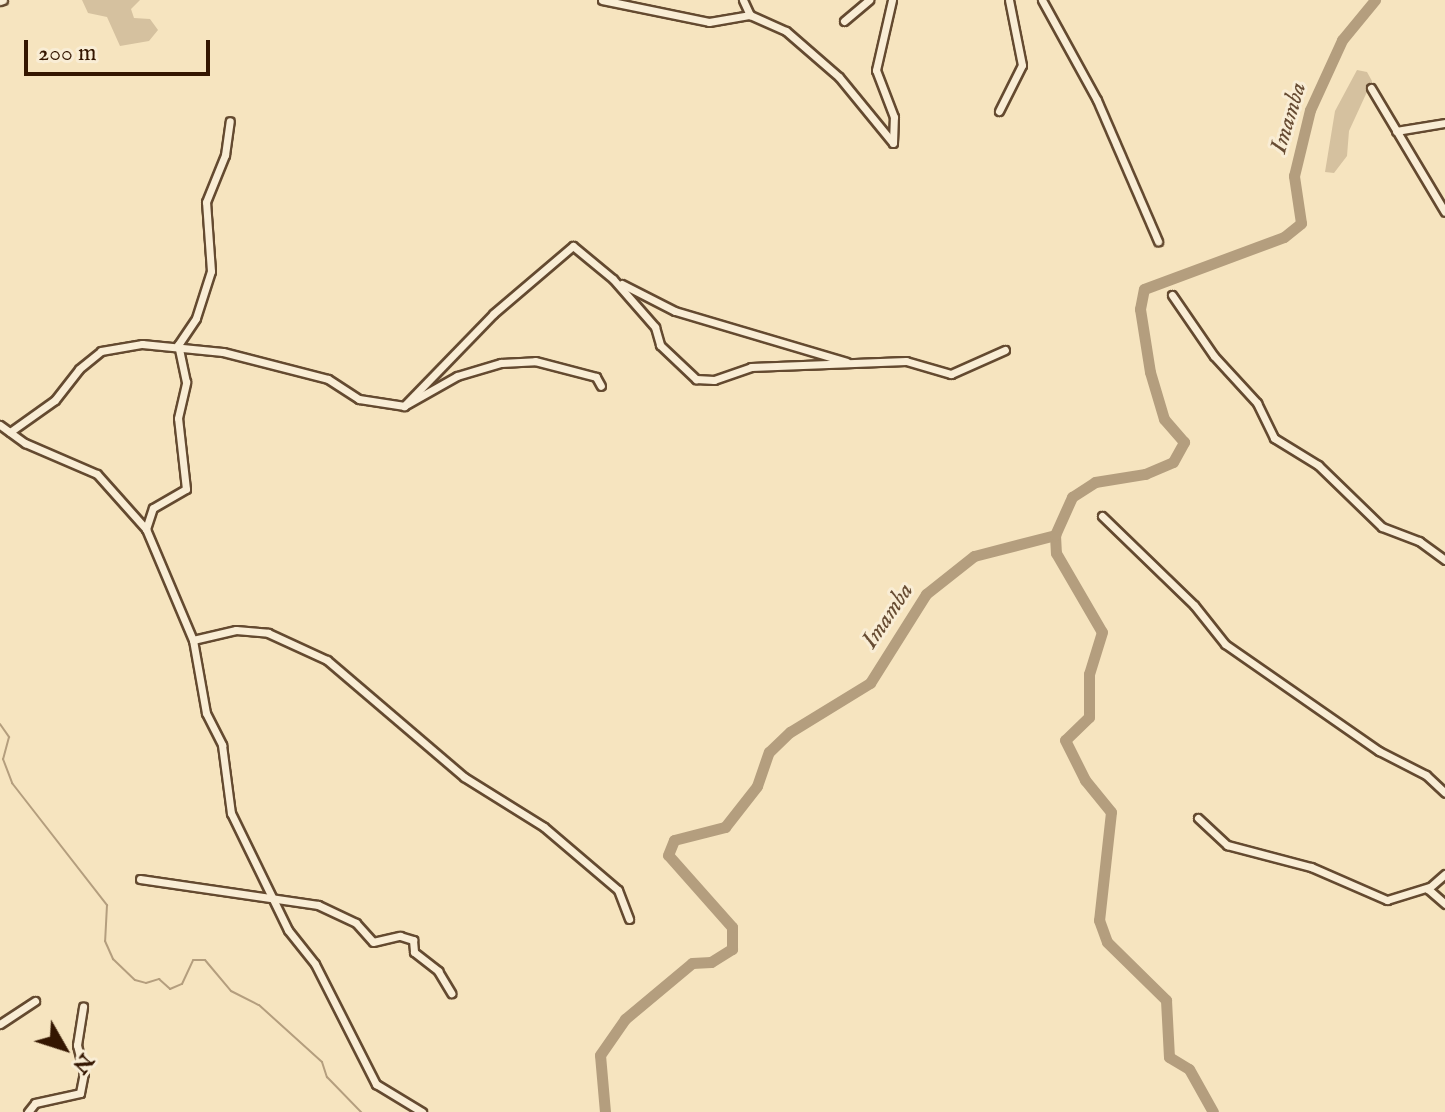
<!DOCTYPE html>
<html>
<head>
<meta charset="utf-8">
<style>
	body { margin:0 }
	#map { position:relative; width:1445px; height:1112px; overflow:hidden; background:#f6e4bf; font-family:"IM FELL English",serif }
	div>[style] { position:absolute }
	.green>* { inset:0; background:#d5c19f }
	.stream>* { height:2px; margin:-1px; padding:0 1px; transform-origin:1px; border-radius:1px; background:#b49e7e }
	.river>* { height:11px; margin:-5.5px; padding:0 5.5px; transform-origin:5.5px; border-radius:5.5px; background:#b49e7e }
	.roads { filter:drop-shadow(2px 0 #644a30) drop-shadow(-2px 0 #644a30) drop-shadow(0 2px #644a30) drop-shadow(0 -2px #644a30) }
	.minor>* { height:7px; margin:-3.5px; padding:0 3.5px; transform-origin:3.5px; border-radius:3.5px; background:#f9edd5 }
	span { translate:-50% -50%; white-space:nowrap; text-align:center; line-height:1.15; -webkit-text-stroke:6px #f9edd5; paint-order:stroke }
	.water-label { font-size:24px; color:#674c33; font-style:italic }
	.north { position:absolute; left:24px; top:1008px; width:80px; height:80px; -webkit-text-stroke:6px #f9edd5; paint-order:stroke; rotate:129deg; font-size:22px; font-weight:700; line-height:32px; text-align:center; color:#341601 }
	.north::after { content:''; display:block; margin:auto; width:28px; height:36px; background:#341601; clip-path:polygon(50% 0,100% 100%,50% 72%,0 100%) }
	.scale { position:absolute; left:24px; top:40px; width:186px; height:36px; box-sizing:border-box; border:4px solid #341601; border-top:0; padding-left:10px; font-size:24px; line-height:28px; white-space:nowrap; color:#341601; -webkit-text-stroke:6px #f9edd5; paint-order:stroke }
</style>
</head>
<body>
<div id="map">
	<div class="green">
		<i style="clip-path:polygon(82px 0,140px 0,131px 9px,134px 18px,150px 19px,158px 30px,149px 41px,120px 46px,107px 17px,88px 13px)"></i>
		<i style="clip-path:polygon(1357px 70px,1367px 72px,1372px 81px,1349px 131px,1347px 156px,1334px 173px,1325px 172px,1335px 111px)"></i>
	</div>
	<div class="stream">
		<i style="left:0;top:724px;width:16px;rotate:55deg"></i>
		<i style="left:9px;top:737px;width:23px;rotate:105deg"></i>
		<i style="left:3px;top:759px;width:26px;rotate:69deg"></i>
		<i style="left:12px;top:783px;width:155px;rotate:52.1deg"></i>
		<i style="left:107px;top:905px;width:36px;rotate:93deg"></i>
		<i style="left:105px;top:941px;width:20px;rotate:66deg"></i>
		<i style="left:113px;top:959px;width:30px;rotate:44deg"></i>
		<i style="left:135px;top:980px;width:11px;rotate:15deg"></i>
		<i style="left:146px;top:983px;width:14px;rotate:-17deg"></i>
		<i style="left:159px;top:979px;width:15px;rotate:42deg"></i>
		<i style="left:170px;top:989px;width:13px;rotate:-23deg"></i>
		<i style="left:182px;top:984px;width:26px;rotate:-65deg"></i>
		<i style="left:193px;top:960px;width:12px"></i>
		<i style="left:205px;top:960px;width:40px;rotate:50deg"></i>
		<i style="left:231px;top:991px;width:31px;rotate:27deg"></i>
		<i style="left:259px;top:1005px;width:85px;rotate:42.1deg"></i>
		<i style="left:322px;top:1062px;width:16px;rotate:72deg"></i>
		<i style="left:327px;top:1077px;width:49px;rotate:45.8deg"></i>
	</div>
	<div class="river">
		<i style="left:1055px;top:535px;width:18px;rotate:87deg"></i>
		<i style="left:1056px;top:553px;width:91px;rotate:59.8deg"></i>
		<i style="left:1102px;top:632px;width:44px;rotate:107.2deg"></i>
		<i style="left:1089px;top:674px;width:43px;rotate:90deg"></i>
		<i style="left:1089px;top:717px;width:33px;rotate:136deg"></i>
		<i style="left:1065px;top:740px;width:45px;rotate:63.4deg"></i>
		<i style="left:1085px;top:780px;width:41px;rotate:50.9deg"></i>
		<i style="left:1111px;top:812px;width:109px;rotate:96.3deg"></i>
		<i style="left:1099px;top:920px;width:23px;rotate:70deg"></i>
		<i style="left:1107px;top:942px;width:83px;rotate:44.5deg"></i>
		<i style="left:1166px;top:1000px;width:57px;rotate:87deg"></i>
		<i style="left:1169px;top:1057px;width:23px;rotate:31deg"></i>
		<i style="left:1189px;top:1069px;width:49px;rotate:60.8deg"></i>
		<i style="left:605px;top:1112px;width:57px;rotate:-95deg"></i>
		<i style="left:600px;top:1055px;width:44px;rotate:-55.2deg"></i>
		<i style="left:625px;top:1019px;width:87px;rotate:-39.9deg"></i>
		<i style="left:692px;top:963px;width:19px;rotate:-3deg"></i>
		<i style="left:711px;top:962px;width:25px;rotate:-32deg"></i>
		<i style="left:732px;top:949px;width:22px;rotate:-90deg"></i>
		<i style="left:732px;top:927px;width:96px;rotate:-131.6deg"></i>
		<i style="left:668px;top:855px;width:16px;rotate:-68deg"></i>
		<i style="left:674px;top:840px;width:53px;rotate:-14.3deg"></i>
		<i style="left:725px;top:827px;width:52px;rotate:-52deg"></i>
		<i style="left:757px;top:786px;width:36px;rotate:-71deg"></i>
		<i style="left:769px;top:752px;width:29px;rotate:-44deg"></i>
		<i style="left:790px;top:732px;width:94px;rotate:-31.5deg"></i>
		<i style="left:870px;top:683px;width:105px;rotate:-57.8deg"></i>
		<i style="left:926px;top:594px;width:61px;rotate:-38.4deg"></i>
		<i style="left:974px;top:556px;width:84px;rotate:-14.5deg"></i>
		<i style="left:1055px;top:535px;width:42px;rotate:-65.9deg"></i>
		<i style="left:1072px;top:497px;width:27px;rotate:-33deg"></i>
		<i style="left:1095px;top:482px;width:51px;rotate:-9.1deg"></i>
		<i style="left:1145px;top:474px;width:30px;rotate:-23deg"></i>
		<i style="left:1173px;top:462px;width:23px;rotate:-61deg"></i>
		<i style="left:1184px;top:442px;width:30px;rotate:-131deg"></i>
		<i style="left:1164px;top:419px;width:49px;rotate:-106.6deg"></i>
		<i style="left:1150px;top:372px;width:64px;rotate:-99deg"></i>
		<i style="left:1140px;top:309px;width:20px;rotate:-79deg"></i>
		<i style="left:1144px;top:289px;width:149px;rotate:-20.4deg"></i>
		<i style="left:1284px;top:237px;width:22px;rotate:-39deg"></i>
		<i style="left:1301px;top:223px;width:48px;rotate:-98.5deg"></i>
		<i style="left:1294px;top:176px;width:68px;rotate:-76.4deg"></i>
		<i style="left:1310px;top:110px;width:77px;rotate:-65.4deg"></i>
		<i style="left:1342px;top:40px;width:52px;rotate:-50.5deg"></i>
	</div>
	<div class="roads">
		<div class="minor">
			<i style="left:602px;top:0;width:109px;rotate:11.6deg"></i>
			<i style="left:709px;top:22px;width:42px;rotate:-9.7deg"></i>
			<i style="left:750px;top:15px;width:39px;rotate:24deg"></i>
			<i style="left:786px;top:31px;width:70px;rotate:41deg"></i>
			<i style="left:839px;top:77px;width:85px;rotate:50.7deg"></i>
			<i style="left:893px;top:143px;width:26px;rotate:-88deg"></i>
			<i style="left:894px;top:117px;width:50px;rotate:-111deg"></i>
			<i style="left:876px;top:70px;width:72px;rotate:-77.1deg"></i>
			<i style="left:743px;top:0;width:17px;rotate:65deg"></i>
			<i style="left:1042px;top:0;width:114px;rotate:61.2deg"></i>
			<i style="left:1097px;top:100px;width:154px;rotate:66.6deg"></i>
			<i style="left:0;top:1px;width:3px;rotate:-18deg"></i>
			<i style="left:844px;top:21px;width:33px;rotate:-40deg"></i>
			<i style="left:1371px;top:88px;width:144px;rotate:59.2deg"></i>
			<i style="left:999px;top:111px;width:51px;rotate:-63.4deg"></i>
			<i style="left:1022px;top:65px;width:66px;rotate:-101.3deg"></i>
			<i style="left:1396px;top:131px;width:50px;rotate:-9.3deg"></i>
			<i style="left:622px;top:284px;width:59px;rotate:27deg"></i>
			<i style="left:675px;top:311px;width:179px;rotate:16.5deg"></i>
			<i style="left:1172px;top:295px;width:74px;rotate:55.5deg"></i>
			<i style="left:1214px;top:356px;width:64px;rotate:47.5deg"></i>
			<i style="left:1257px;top:403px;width:39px;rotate:64deg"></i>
			<i style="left:1274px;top:438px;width:52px;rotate:31.5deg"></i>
			<i style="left:1318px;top:465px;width:89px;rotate:44.1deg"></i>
			<i style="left:1382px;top:527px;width:40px;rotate:21deg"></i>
			<i style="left:1419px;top:541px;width:32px;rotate:36deg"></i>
			<i style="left:404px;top:406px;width:128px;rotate:-45.9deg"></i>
			<i style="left:493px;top:314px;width:105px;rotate:-40.4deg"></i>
			<i style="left:573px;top:246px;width:52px;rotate:39.5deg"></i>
			<i style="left:613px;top:279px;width:64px;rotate:48.8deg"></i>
			<i style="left:655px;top:327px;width:19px;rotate:74deg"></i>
			<i style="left:660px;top:345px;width:50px;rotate:43.4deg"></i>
			<i style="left:696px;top:379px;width:18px;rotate:3deg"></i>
			<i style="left:714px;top:380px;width:39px;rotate:-19deg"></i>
			<i style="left:751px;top:367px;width:155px;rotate:-2.2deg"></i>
			<i style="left:906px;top:361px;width:47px;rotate:16.1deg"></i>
			<i style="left:951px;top:374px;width:59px;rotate:-24deg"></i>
			<i style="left:0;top:425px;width:31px;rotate:36deg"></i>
			<i style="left:25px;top:443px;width:78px;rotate:23.3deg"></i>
			<i style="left:97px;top:474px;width:74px;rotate:48.3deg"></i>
			<i style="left:146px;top:529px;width:121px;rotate:67.1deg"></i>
			<i style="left:193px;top:640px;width:74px;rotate:79.9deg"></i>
			<i style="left:206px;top:713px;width:36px;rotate:63deg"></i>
			<i style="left:222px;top:745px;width:69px;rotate:82.5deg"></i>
			<i style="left:231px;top:813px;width:130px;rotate:64deg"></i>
			<i style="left:288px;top:930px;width:43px;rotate:51.5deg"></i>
			<i style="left:315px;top:964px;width:135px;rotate:63.1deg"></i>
			<i style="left:376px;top:1084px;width:54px;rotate:31.3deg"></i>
			<i style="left:10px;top:432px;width:55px;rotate:-35.4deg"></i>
			<i style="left:55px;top:400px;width:39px;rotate:-52deg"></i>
			<i style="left:79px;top:369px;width:28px;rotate:-39deg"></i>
			<i style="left:101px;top:351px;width:42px;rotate:-9.7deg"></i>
			<i style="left:142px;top:344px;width:81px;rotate:5.6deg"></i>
			<i style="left:223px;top:352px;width:108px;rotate:14.4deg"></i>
			<i style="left:328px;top:379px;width:37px;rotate:33deg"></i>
			<i style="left:359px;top:399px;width:46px;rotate:8.8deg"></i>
			<i style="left:404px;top:406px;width:61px;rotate:-29.5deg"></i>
			<i style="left:457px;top:376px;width:46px;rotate:-16.5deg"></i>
			<i style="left:501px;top:363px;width:34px;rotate:-3deg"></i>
			<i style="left:535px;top:361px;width:63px;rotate:14.7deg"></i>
			<i style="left:596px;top:377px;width:10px;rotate:61deg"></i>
			<i style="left:1102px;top:516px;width:128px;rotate:44.1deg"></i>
			<i style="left:1194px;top:605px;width:50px;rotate:51.5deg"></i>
			<i style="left:1225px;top:644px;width:188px;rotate:34.8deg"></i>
			<i style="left:1379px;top:751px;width:53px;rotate:27.1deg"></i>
			<i style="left:1426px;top:775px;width:26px;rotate:43deg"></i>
			<i style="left:146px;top:529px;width:22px;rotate:-72deg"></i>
			<i style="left:153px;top:508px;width:38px;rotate:-30deg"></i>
			<i style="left:186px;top:489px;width:71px;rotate:-96.4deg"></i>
			<i style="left:178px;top:418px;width:37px;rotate:-77deg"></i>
			<i style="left:186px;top:382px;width:38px;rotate:-102deg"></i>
			<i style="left:178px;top:345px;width:32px;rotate:-56deg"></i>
			<i style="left:196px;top:318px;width:49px;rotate:-72.3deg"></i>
			<i style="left:211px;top:271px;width:69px;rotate:-94.1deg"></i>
			<i style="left:206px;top:202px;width:51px;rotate:-68deg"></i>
			<i style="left:225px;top:155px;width:34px;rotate:-82deg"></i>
			<i style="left:193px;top:640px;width:44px;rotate:-13.1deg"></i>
			<i style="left:236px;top:630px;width:32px;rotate:5deg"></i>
			<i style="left:268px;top:633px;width:65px;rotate:24.6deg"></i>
			<i style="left:327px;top:660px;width:180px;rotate:40.5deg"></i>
			<i style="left:464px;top:777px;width:94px;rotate:32deg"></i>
			<i style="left:544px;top:827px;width:97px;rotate:40.4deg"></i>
			<i style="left:618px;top:890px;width:31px;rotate:69deg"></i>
			<i style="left:1198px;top:818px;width:40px;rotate:43deg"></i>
			<i style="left:1227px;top:845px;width:87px;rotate:14.7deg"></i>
			<i style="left:1311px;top:867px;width:83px;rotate:23.5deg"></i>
			<i style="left:1387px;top:900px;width:44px;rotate:-17.2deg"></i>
			<i style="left:1445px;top:874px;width:23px;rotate:139deg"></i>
			<i style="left:1428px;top:889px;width:23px;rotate:41deg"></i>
			<i style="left:140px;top:879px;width:180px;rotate:8.3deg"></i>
			<i style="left:318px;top:905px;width:42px;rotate:25.3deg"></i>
			<i style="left:356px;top:923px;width:25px;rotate:48deg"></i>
			<i style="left:373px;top:942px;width:28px;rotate:-13deg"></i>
			<i style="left:400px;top:936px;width:14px;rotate:17deg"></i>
			<i style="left:413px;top:940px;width:12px;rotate:85deg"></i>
			<i style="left:414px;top:952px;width:31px;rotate:38deg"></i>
			<i style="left:438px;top:971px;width:26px;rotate:59deg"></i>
			<i style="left:0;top:1024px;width:42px;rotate:-33.3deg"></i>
			<i style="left:28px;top:1112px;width:11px;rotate:-52deg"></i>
			<i style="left:35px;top:1103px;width:46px;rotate:-12.5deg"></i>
			<i style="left:80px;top:1093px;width:20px;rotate:-79deg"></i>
			<i style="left:84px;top:1073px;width:29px;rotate:-104deg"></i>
			<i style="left:77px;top:1045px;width:39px;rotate:-81deg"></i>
		</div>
	</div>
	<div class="water-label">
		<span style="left:1289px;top:118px;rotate:-73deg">Imamba</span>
		<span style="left:888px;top:616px;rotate:-56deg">Imamba</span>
	</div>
	<div class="north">N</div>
	<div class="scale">200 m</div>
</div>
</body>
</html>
